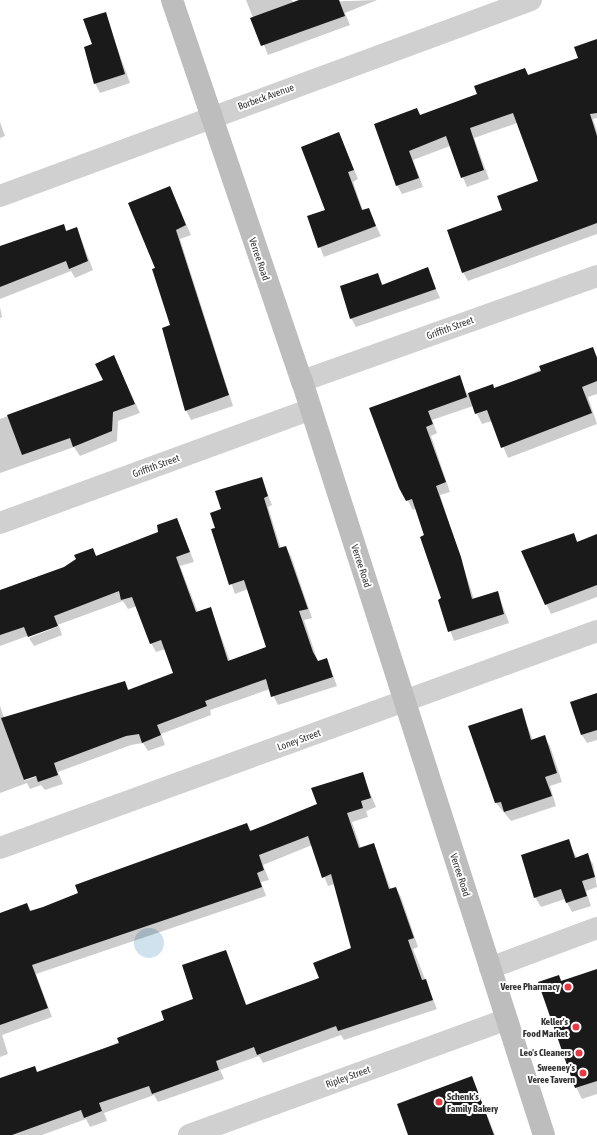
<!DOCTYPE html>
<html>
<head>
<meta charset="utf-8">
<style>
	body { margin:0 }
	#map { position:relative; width:597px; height:1135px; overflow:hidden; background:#fff; font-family:"Asap Condensed",sans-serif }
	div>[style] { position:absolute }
	.water>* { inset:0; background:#cfe2ee }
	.round { border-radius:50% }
	.shadow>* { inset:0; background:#0003 }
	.building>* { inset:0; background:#1a1a1a }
	.minor>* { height:22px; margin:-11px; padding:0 11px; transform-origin:11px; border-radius:11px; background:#d0d0d0 }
	.secondary>* { height:22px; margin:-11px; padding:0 11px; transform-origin:11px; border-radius:11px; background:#bdbdbd }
	.dots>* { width:11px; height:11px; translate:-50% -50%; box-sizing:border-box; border:2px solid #fff; border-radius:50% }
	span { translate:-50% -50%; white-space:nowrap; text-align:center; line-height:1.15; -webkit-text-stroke:4px #fff; paint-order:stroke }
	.street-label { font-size:10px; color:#333 }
	.poi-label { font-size:10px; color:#333; font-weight:700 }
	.right { translate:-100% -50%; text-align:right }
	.left { translate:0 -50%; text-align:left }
</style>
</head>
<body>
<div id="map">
	<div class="water">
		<i class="round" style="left:134px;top:928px;width:30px;height:30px"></i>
	</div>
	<div class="shadow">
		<i style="clip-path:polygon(246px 0,292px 0,293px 3px,377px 0,345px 13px,350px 25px,268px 55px)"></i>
		<i style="clip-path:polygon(105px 14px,130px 83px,100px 93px,95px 83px,93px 45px)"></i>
		<i style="clip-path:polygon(597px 40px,597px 118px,593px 119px,597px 131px,597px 234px,468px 281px,463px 272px,504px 210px,540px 182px,517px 123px,474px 138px,489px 179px,467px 187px,450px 146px,413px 160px,423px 187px,402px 194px,397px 185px,417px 109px,421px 116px,478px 95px,525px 69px,529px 76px,579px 58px)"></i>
		<i style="clip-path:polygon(0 122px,5px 136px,0 138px)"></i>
		<i style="clip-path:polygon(339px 133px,358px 179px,353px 182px,363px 211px,368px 209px,381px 236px,324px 257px,308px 217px,326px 210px)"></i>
		<i style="clip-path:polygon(170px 187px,191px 235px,180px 239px,233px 406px,191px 420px,186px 410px,171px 326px,156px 269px)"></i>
		<i style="clip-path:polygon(63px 226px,67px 232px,77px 228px,93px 270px,75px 278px,71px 271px,0 299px,0 259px)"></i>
		<i style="clip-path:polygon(427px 268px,440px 298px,356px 327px,351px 318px,377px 274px,383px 285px)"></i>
		<i style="clip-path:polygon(0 307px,2px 317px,0 318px)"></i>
		<i style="clip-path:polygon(592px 348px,597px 356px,597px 394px,588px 397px,597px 424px,508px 458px,492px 421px,482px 424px,473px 406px,432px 420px,437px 433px,431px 436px,450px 492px,440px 495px,474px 599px,498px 593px,509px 623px,454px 641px,439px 600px,442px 599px,416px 508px,413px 510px,400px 487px,371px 408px,459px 376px,467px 394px,492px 385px,495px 389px)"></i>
		<i style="clip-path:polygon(114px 357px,140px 413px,118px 421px,117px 441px,80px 456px,74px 447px,0 473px,0 419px,104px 380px)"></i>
		<i style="clip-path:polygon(evenodd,261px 478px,272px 505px,268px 507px,281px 549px,286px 547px,291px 556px,312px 618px,304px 620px,318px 662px,327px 659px,337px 686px,278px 705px,270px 689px,210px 710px,211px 715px,161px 734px,165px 745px,148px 751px,143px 743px,131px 745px,58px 772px,63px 784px,45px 790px,41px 785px,30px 789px,27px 783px,0 793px,0 706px,4px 718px,125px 682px,129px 691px,175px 674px,166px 649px,156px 652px,151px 643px,137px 606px,128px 609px,123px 601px,0 646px,0 591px,64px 568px,92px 549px,96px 556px,159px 533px,177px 519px,194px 562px,180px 566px,198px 613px,211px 609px,230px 661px,267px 648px,248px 589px,235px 594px,213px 530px,217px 529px,222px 510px,261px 478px,41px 773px,41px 775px,24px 781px,24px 779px,41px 773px)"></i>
		<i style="clip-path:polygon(573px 534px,578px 543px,597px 544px,597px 597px,551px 614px,522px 552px)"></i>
		<i style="clip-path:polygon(59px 626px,62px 635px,34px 646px,29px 638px)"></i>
		<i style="clip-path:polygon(597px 694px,597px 740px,587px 743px,582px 735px)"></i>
		<i style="clip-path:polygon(521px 710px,533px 740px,544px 737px,550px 746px,562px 782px,550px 786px,556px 806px,511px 821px,496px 803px,469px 727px)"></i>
		<i style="clip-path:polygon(362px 773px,376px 807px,366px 811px,368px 817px,352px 822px,361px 849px,374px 844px,391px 890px,396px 888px,401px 897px,418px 947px,413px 949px,437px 1009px,344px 1040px,341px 1035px,263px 1063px,259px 1056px,220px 1070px,224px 1079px,158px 1102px,154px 1095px,104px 1113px,107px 1121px,90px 1127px,86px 1119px,42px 1135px,0 1135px,0 1096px,165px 1021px,194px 1000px,225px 951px,247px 1006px,320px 978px,352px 949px,335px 884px,328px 886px,312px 845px,263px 865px,269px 880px,261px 882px,266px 896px,36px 974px,52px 1017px,2px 1035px,8px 1054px,0 1057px,0 914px,27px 904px,31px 911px,43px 908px,247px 824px,251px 831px,318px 805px)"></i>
		<i style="clip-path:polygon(568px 841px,577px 858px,587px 855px,593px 864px,597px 887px,586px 891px,591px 906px,572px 912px,565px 899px,541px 907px,535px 897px)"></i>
		<i style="clip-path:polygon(597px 970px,597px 1094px,582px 1099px,576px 1087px,559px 976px,562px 981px)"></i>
		<i style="clip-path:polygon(472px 1078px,495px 1135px,409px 1135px)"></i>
	</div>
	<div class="building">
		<i style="clip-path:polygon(299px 0,339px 0,345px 16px,261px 46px,250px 18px)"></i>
		<i style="clip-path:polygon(106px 12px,125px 74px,94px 84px,84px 47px,92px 44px,83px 19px)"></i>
		<i style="clip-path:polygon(597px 39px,597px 113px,590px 114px,597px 136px,597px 223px,462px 273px,447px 230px,502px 210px,497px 196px,538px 181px,513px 113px,470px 128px,484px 170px,461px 178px,446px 136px,409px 151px,419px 178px,396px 186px,374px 124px,417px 108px,420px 115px,477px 94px,474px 86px,525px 68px,528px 75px,578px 58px,574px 47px)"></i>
		<i style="clip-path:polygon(339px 132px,354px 170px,348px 172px,362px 210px,369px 208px,376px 226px,318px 248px,307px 216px,325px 210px,301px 147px)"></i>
		<i style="clip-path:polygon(170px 186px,186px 225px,176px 230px,229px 395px,185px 411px,162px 328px,170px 325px,152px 269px,155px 268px,128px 203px)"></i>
		<i style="clip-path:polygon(64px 224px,66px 231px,77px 227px,88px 261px,69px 269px,66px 261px,0 287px,0 246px)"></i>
		<i style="clip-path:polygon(428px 267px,436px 289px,350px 319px,340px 286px,378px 273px,382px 285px)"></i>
		<i style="clip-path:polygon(593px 347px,597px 358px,597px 381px,582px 387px,592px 413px,501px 448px,487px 410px,475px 414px,468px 393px,493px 384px,494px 388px,541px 371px,539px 366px)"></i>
		<i style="clip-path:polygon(114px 355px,135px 404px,113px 412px,112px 431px,73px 447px,70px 438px,22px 455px,7px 415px,103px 380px,95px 364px)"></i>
		<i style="clip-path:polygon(460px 375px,467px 397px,428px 411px,433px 424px,426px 427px,446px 482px,436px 486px,461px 557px,472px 599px,498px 591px,504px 614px,448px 632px,438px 600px,441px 598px,420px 537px,424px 535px,412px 499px,406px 501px,399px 488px,369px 408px)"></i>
		<i style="clip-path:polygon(262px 477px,268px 496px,264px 498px,279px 548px,286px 546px,308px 609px,299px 611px,313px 652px,318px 661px,327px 658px,333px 677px,271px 697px,266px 679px,205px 701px,207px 706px,157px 725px,161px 735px,142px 743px,139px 734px,126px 736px,54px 763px,58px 775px,38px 782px,36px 776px,24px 780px,1px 718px,125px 681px,128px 690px,173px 673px,161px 640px,150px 644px,132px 597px,121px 600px,119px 591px,54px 616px,58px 626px,28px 637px,24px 627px,0 635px,0 590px,64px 567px,76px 559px,74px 555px,93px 548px,96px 556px,158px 532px,157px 525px,177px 518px,190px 552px,176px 557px,196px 612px,211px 607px,228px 661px,266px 647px,244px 580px,229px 585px,211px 529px,215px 528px,210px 513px,221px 509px,215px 491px)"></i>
		<i style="clip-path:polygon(574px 533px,577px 542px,597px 534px,597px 585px,545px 605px,521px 551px)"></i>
		<i style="clip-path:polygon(597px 693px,597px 730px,581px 735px,570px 702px)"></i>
		<i style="clip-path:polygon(522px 708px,531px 740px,545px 735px,557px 773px,545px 777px,552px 796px,504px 812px,501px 802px,495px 803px,468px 726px)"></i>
		<i style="clip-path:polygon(363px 772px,371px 798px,361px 801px,363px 808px,347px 813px,359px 848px,374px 843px,389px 889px,396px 887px,414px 938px,408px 940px,422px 980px,426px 979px,433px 1000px,338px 1031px,336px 1026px,257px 1055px,254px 1047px,216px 1061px,219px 1070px,152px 1094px,149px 1086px,99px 1103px,102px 1111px,84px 1118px,81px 1110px,12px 1135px,0 1135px,0 1078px,35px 1066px,37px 1072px,119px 1043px,117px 1038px,164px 1020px,161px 1011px,193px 999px,182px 965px,226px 950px,246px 1005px,319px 978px,313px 963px,351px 948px,331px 874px,322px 878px,308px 836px,259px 855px,264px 870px,257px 873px,262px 887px,32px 965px,48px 1008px,0 1025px,0 913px,27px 903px,30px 911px,43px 907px,78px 893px,75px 885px,97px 877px,247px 823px,250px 831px,268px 824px,317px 804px,311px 788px)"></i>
		<i style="clip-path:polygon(569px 839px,575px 858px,588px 853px,595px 877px,582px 881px,587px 896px,566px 903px,561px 889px,534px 898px,521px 855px)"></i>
		<i style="clip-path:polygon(597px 969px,597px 1081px,575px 1088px,538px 982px,559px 975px,561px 981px)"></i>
		<i style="clip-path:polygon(472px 1076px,494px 1135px,408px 1135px,397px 1104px)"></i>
	</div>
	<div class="minor">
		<i style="left:0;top:196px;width:566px;rotate:-20.26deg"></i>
		<i style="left:302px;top:381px;width:313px;rotate:-19.6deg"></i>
		<i style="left:0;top:523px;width:331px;rotate:-20.1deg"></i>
		<i style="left:0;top:848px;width:635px;rotate:-19.98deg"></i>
		<i style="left:490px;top:968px;width:114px;rotate:-20.5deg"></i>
		<i style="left:189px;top:1135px;width:338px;rotate:-20deg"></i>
	</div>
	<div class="secondary">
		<i style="left:172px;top:0;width:403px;rotate:71.2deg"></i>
		<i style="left:302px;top:381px;width:792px;rotate:72.21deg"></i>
	</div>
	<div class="dots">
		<i style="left:568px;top:987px;background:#e63946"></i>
		<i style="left:576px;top:1027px;background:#e63946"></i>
		<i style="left:579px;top:1053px;background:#e63946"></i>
		<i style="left:583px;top:1073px;background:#e63946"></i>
		<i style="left:439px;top:1102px;background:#e63946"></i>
	</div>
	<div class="street-label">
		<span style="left:266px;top:97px;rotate:-20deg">Borbeck Avenue</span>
		<span style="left:259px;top:259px;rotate:71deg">Verree Road</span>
		<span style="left:450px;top:328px;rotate:-20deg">Griffith Street</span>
		<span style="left:156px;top:466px;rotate:-20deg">Griffith Street</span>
		<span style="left:361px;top:566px;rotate:72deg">Verree Road</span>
		<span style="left:299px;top:740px;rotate:-20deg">Loney Street</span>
		<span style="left:460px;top:875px;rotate:72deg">Verree Road</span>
		<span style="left:348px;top:1077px;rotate:-20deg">Ripley Street</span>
	</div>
	<div class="poi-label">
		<span class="right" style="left:560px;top:987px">Veree Pharmacy</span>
		<span class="right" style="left:568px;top:1027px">Keller's<br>Food Market</span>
		<span class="right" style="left:571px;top:1053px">Leo's Cleaners</span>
		<span class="right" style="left:575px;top:1073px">Sweeney's<br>Veree Tavern</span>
		<span class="left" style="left:447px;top:1102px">Schenk's<br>Family Bakery</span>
	</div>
</div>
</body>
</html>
